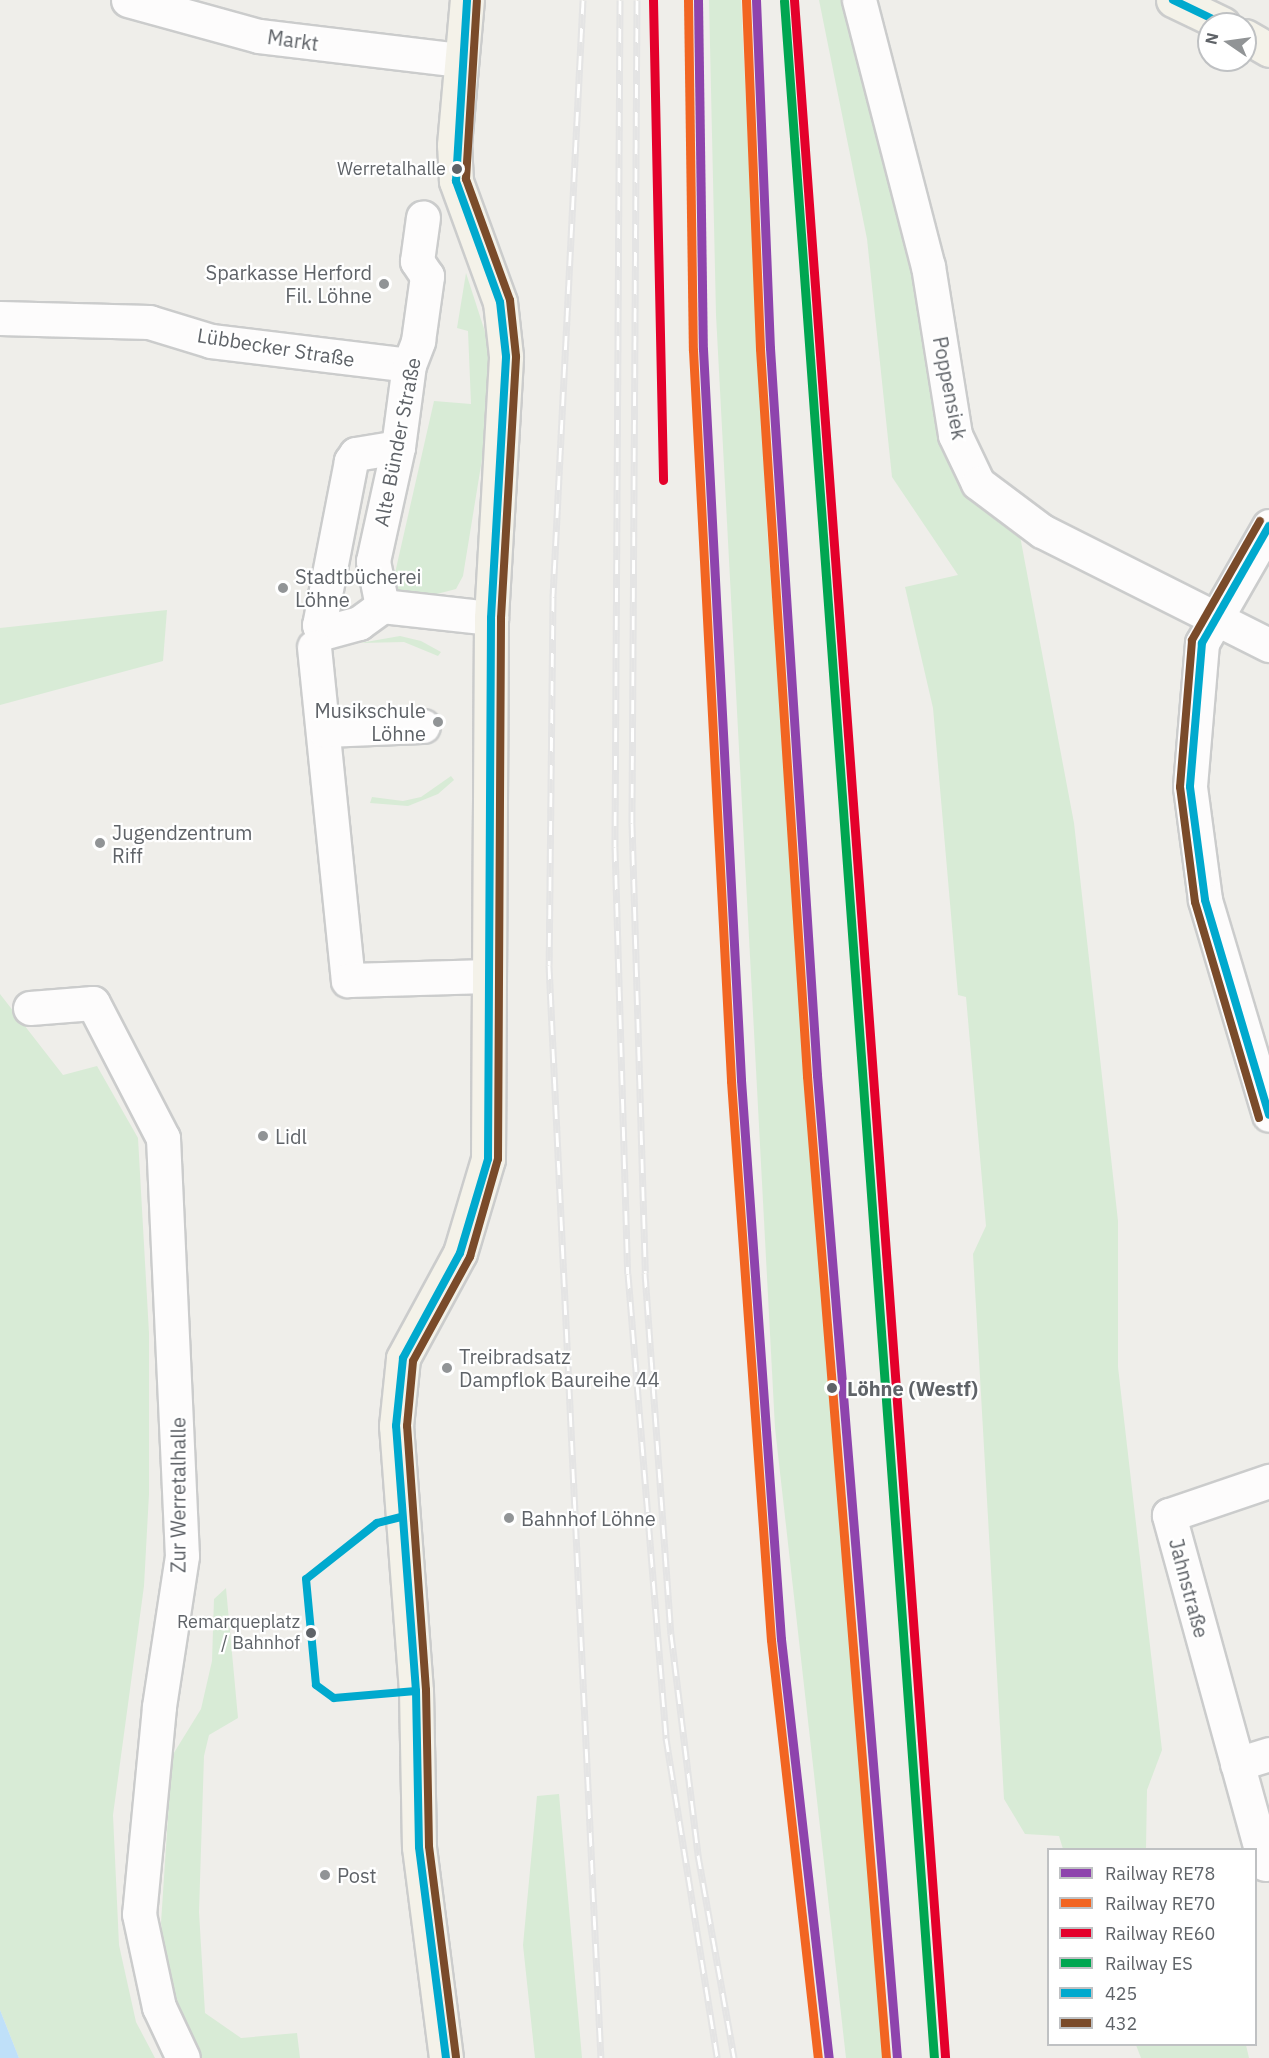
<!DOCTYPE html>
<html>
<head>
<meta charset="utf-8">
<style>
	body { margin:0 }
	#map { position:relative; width:1269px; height:2058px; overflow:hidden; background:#efeeea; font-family:"IBM Plex Sans",sans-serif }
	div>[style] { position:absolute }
	.green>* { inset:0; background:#d8ebd6 }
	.water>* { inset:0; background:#bfe0f9 }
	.roads { filter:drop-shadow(2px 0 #cbcccc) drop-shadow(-2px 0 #cbcccc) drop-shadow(0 2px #cbcccc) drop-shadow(0 -2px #cbcccc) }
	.minor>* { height:33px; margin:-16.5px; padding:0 16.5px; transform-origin:16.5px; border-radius:16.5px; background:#fdfcfc }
	.major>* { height:33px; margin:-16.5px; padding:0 16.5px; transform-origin:16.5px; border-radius:16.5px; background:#f4f2e9 }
	.rail>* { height:7px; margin-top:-3.5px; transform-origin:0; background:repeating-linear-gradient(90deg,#fff 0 14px,#e4e4e4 0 28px); box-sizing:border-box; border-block:2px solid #e4e4e4 }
	.bus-1>* { height:8px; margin:-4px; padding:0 4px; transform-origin:4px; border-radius:4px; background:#00a9ce }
	.bus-2>* { height:8px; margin:-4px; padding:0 4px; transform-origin:4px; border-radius:4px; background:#7a4b2a }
	.rail-1>* { height:9px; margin:-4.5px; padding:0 4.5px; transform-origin:4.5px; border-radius:4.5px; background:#8e44ad }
	.rail-2>* { height:9px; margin:-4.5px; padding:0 4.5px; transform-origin:4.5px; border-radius:4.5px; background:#f26522 }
	.rail-3>* { height:9px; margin:-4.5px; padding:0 4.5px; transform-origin:4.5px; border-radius:4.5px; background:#e4002b }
	.rail-4>* { height:9px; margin:-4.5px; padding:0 4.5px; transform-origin:4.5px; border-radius:4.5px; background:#00a651 }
	.dots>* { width:16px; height:16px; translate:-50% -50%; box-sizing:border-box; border:3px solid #fff; border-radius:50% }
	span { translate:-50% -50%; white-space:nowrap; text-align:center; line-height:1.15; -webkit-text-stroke:4.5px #fff; paint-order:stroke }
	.bus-label { font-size:18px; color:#5f6368 }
	.right { translate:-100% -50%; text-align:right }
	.street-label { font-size:20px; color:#5f6368 }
	.poi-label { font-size:20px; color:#5f6368 }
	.left { translate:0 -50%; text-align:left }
	.stop-label { font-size:20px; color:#5f6368; font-weight:700 }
	.legend { position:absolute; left:1047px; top:1848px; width:210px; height:198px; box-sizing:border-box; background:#fff; border:2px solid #bfc1c3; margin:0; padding:8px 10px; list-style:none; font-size:18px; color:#5f6368 }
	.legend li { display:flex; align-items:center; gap:12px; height:30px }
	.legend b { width:30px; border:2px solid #bfc1c3 }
	.north { position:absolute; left:1197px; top:12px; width:60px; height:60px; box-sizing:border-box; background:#fff; border:2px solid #bfc1c3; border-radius:50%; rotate:283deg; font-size:16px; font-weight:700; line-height:24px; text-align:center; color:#5f6368 }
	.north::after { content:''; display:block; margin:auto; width:21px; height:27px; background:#919496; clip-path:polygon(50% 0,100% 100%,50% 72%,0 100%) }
</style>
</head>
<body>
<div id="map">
	<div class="green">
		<i style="clip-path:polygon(709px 0,741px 0,767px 529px,833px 1423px,887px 2058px,846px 2058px,775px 1428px,716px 315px)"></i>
		<i style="clip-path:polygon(819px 0,846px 0,987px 508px,1020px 536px,1074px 823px,1118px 1221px,1118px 1367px,1162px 1750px,1147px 1790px,1146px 1849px,1063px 1849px,1059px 1836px,1025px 1834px,1004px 1799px,973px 1254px,986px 1226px,966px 997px,958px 995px,933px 708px,905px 587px,958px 575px,892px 477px,867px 239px)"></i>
		<i style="clip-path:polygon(466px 273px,487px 338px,491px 404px,463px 576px,456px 589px,433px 595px,430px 604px,404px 600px,393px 582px,434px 401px,471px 404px,468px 331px,457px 328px)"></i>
		<i style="clip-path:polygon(167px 610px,163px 661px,0 705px,0 628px)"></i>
		<i style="clip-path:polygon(400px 636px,421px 641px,441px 652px,438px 656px,404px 642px,360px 643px)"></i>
		<i style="clip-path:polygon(451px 776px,454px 780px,438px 794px,408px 806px,370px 803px,372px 797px,403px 801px,421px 797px)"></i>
		<i style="clip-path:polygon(0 994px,63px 1075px,97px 1066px,138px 1138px,149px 1333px,149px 1494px,144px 1586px,113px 1815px,119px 1945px,136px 2022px,155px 2058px,19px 2058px,0 2010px)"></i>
		<i style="clip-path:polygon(226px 1588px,238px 1718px,209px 1735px,204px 1756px,199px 1912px,205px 2013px,241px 2038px,297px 2033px,300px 2058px,198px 2058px,170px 1997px,161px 1923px,172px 1756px,201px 1709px,212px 1661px,214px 1599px)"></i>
		<i style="clip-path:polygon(559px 1794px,582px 2058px,535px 2058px,523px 1945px,537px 1796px)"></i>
		<i style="clip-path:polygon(1136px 2045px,1246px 2045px,1249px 2058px,1141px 2058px)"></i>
	</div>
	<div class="water">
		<i style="clip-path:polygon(0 2010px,19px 2058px,0 2058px)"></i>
	</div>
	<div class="roads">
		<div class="minor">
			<i style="left:128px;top:0;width:136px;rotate:15.4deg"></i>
			<i style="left:259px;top:36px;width:203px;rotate:6.8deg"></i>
			<i style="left:859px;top:0;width:275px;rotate:75.5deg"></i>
			<i style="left:928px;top:266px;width:171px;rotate:80.9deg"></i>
			<i style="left:955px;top:435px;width:53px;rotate:64.4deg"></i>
			<i style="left:978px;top:483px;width:80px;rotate:36.9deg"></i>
			<i style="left:1042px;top:531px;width:254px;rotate:26.7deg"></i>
			<i style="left:0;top:318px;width:149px;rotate:1.5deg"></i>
			<i style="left:149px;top:322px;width:65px;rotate:17deg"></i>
			<i style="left:211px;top:341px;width:199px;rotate:6.9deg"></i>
			<i style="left:398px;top:447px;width:43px;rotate:170.5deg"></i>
			<i style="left:356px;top:454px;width:9px;rotate:126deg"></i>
			<i style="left:351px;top:461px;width:167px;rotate:101deg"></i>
			<i style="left:319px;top:625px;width:9px;rotate:69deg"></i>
			<i style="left:322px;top:633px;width:38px;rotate:-15deg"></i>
			<i style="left:359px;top:623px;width:29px;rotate:-36deg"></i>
			<i style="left:382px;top:606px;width:110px;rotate:6.3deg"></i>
			<i style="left:1269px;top:526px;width:135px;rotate:119.8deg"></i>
			<i style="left:1202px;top:643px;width:144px;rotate:94.8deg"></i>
			<i style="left:1190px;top:787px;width:114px;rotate:82.4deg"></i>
			<i style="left:1205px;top:900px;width:224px;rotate:73.4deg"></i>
			<i style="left:382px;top:606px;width:46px;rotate:-101.3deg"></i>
			<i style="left:373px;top:561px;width:117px;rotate:-77.6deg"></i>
			<i style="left:398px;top:447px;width:83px;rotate:-82.4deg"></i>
			<i style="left:409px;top:365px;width:26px;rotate:-69deg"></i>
			<i style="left:418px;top:341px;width:66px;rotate:-82.1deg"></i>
			<i style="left:427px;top:276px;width:18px;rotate:-124deg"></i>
			<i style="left:417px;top:261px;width:44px;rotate:-82.2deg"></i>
			<i style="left:314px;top:647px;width:335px;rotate:84.2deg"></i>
			<i style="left:348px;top:980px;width:141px;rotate:-1.6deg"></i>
			<i style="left:324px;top:730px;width:99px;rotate:-2.3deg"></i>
			<i style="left:30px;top:1008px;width:63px;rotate:-4.5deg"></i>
			<i style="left:93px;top:1003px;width:152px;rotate:62.6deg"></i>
			<i style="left:163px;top:1138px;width:418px;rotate:87.4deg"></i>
			<i style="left:182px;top:1556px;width:153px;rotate:98.7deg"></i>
			<i style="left:159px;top:1707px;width:208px;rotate:95.5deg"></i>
			<i style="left:139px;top:1914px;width:95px;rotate:77.9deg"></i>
			<i style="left:159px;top:2007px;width:56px;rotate:64.8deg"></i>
			<i style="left:1237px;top:1764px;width:34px;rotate:-17deg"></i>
			<i style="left:1265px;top:1864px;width:362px;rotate:-105.4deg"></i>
			<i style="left:1169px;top:1515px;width:106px;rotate:-18.8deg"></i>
		</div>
		<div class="major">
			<i style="left:1173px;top:0;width:55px;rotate:25.6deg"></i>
			<i style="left:1245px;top:36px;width:28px;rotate:30deg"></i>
			<i style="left:446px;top:2058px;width:213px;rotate:-97.3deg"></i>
			<i style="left:419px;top:1847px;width:156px;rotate:-91.1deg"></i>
			<i style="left:416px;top:1691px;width:266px;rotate:-94.3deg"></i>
			<i style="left:396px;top:1426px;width:68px;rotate:-84.1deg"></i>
			<i style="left:403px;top:1358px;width:119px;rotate:-61.5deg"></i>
			<i style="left:460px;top:1253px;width:98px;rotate:-73.4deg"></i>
			<i style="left:488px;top:1159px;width:541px;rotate:-89.68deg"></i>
			<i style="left:491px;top:618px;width:262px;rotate:-86.7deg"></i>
			<i style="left:506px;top:356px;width:54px;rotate:-96.3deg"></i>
			<i style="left:500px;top:302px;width:129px;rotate:-110deg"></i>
			<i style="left:456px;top:181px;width:36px;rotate:-93deg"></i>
			<i style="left:454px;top:145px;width:146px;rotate:-84.9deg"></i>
		</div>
	</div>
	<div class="rail">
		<i style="left:583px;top:0;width:598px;rotate:92.88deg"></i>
		<i style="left:553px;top:597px;width:368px;rotate:90.6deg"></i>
		<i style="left:549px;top:965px;width:1094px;rotate:87.28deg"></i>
		<i style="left:620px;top:0;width:847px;rotate:90.34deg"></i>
		<i style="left:615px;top:847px;width:427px;rotate:88.3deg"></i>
		<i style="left:628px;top:1274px;width:466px;rotate:85.3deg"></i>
		<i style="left:666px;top:1738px;width:324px;rotate:80.9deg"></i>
		<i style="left:637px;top:0;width:823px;rotate:90.35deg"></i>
		<i style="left:632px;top:823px;width:450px;rotate:88.3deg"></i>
		<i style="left:645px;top:1273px;width:362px;rotate:85.9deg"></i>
		<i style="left:671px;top:1634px;width:223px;rotate:83deg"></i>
		<i style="left:698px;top:1855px;width:206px;rotate:79.9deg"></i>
	</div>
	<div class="bus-1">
		<i style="left:1173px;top:0;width:55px;rotate:25.6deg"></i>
		<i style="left:1269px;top:526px;width:135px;rotate:119.8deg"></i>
		<i style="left:1202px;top:643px;width:144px;rotate:94.8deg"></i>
		<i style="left:1190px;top:787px;width:114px;rotate:82.4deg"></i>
		<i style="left:1205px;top:900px;width:224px;rotate:73.4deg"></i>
		<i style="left:401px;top:1517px;width:25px;rotate:166deg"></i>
		<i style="left:377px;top:1523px;width:90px;rotate:141.7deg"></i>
		<i style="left:306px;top:1579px;width:106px;rotate:84.6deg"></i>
		<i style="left:316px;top:1685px;width:22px;rotate:36deg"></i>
		<i style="left:334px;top:1698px;width:82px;rotate:-4.9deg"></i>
		<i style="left:446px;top:2058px;width:213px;rotate:-97.3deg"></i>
		<i style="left:419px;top:1847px;width:156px;rotate:-91.1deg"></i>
		<i style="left:416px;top:1691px;width:266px;rotate:-94.3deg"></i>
		<i style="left:396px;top:1426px;width:68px;rotate:-84.1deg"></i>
		<i style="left:403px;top:1358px;width:119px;rotate:-61.5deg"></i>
		<i style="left:460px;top:1253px;width:98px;rotate:-73.4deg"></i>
		<i style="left:488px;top:1159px;width:541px;rotate:-89.68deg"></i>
		<i style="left:491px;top:618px;width:262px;rotate:-86.7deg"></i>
		<i style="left:506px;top:356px;width:54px;rotate:-96.3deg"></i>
		<i style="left:500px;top:302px;width:129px;rotate:-110deg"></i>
		<i style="left:456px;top:181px;width:181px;rotate:-86.5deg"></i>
	</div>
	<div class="bus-2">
		<i style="left:1259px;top:1118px;width:225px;rotate:-106.5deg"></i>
		<i style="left:1195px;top:902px;width:116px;rotate:-97.4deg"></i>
		<i style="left:1180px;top:787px;width:147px;rotate:-85.3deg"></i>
		<i style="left:1192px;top:640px;width:137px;rotate:-60.3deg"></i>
		<i style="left:456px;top:2057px;width:213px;rotate:-97.3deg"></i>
		<i style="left:429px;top:1846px;width:156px;rotate:-91.1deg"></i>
		<i style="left:426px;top:1690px;width:265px;rotate:-94.1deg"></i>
		<i style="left:407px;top:1426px;width:65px;rotate:-84.7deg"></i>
		<i style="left:413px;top:1361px;width:119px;rotate:-61.3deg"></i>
		<i style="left:470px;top:1257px;width:102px;rotate:-74.1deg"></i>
		<i style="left:498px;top:1159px;width:541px;rotate:-89.68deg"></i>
		<i style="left:501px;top:618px;width:262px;rotate:-86.7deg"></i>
		<i style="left:516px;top:356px;width:56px;rotate:-96.1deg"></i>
		<i style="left:510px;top:300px;width:129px;rotate:-110deg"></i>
		<i style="left:466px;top:179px;width:178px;rotate:-86.5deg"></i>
	</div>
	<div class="rail-1">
		<i style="left:698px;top:0;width:349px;rotate:89.2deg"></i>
		<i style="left:703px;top:349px;width:732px;rotate:87.02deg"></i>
		<i style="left:741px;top:1080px;width:560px;rotate:85.91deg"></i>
		<i style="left:781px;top:1639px;width:422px;rotate:83.5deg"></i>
		<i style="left:756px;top:0;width:348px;rotate:87.7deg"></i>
		<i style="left:770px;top:348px;width:729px;rotate:86.3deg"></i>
		<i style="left:817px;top:1075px;width:986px;rotate:85.35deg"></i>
	</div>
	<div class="rail-2">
		<i style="left:688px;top:0;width:350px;rotate:89.2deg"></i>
		<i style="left:693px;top:350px;width:732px;rotate:87.02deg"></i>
		<i style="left:731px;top:1081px;width:560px;rotate:85.91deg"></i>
		<i style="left:771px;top:1640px;width:421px;rotate:83.6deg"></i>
		<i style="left:746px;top:0;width:349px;rotate:87.7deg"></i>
		<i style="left:760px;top:349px;width:729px;rotate:86.3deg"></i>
		<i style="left:807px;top:1076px;width:985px;rotate:85.4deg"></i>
	</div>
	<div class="rail-3">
		<i style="left:653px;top:0;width:480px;rotate:88.8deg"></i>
		<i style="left:794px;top:0;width:2064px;rotate:85.8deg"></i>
	</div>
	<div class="rail-4">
		<i style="left:784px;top:1px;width:2062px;rotate:85.83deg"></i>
	</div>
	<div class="dots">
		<i style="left:457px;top:169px;background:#5f6368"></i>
		<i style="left:384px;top:284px;background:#919496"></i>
		<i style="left:283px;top:588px;background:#919496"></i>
		<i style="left:438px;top:722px;background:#919496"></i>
		<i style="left:100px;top:843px;background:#919496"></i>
		<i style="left:263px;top:1136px;background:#919496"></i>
		<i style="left:447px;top:1368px;background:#919496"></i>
		<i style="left:832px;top:1388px;background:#5f6368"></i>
		<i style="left:509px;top:1518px;background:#919496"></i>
		<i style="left:311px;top:1633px;background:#5f6368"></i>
		<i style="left:325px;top:1875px;background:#919496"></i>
	</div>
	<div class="bus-label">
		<span class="right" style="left:446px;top:169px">Werretalhalle</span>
		<span class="right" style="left:300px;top:1633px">Remarqueplatz<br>/ Bahnhof</span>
	</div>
	<div class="street-label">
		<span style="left:293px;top:40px;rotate:8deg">Markt</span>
		<span style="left:276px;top:347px;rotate:9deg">Lübbecker Straße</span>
		<span style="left:950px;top:388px;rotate:79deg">Poppensiek</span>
		<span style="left:397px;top:442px;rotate:-79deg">Alte Bünder Straße</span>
		<span style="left:178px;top:1495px;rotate:-90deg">Zur Werretalhalle</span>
		<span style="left:1189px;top:1588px;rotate:75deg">Jahnstraße</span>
	</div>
	<div class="poi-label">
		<span class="right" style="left:372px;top:284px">Sparkasse Herford<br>Fil. Löhne</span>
		<span class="left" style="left:295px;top:588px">Stadtbücherei<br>Löhne</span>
		<span class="right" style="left:426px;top:722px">Musikschule<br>Löhne</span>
		<span class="left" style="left:112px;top:844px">Jugendzentrum<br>Riff</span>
		<span class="left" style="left:275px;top:1136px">Lidl</span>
		<span class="left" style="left:459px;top:1368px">Treibradsatz<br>Dampflok Baureihe 44</span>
		<span class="left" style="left:521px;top:1518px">Bahnhof Löhne</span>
		<span class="left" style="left:337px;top:1875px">Post</span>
	</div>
	<div class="stop-label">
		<span class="left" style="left:847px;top:1388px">Löhne (Westf)</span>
	</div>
	<ul class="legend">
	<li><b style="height:8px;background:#8e44ad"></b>Railway RE78</li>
	<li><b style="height:8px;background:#f26522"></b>Railway RE70</li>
	<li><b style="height:8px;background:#e4002b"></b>Railway RE60</li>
	<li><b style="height:8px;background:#00a651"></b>Railway ES</li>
	<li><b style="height:8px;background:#00a9ce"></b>425</li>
	<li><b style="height:8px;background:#7a4b2a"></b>432</li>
	</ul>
	<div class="north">N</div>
</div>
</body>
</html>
